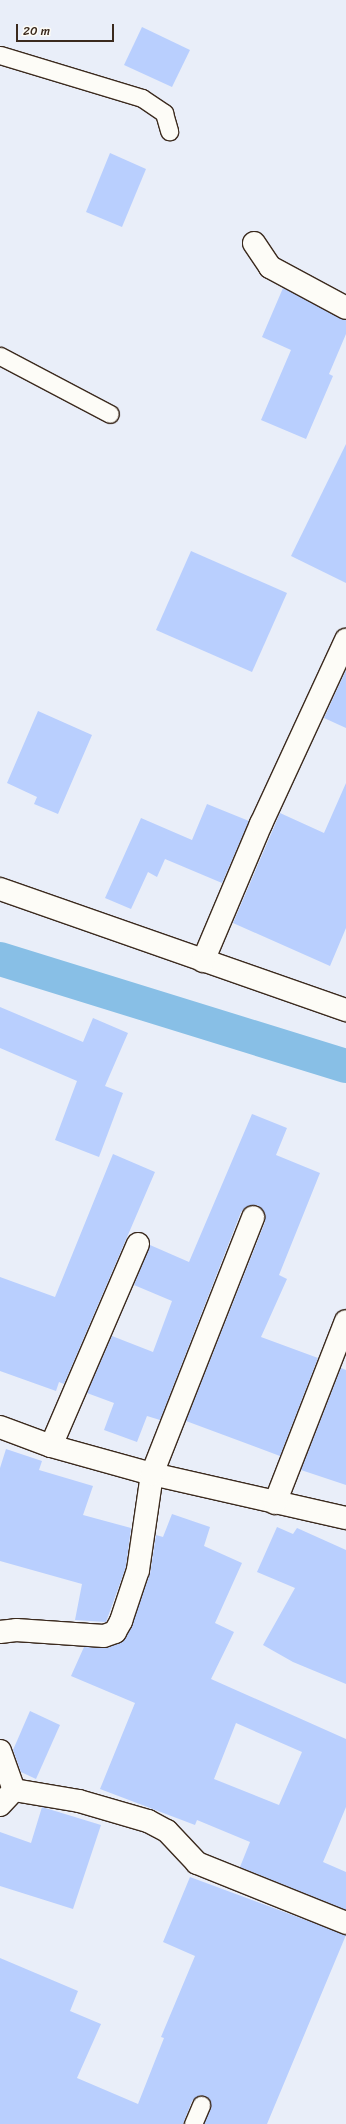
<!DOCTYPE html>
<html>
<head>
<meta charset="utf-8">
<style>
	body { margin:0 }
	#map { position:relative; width:346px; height:2124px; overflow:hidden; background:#e9eef9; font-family:Sriracha,sans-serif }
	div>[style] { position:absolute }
	.canal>* { height:34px; margin:-17px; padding:0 17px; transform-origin:17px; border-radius:17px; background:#88bfe6 }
	.building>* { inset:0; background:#b9cffe }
	.roads { filter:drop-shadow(1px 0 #3b2a1e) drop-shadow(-1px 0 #3b2a1e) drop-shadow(0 1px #3b2a1e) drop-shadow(0 -1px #3b2a1e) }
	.service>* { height:17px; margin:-8.5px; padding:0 8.5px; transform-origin:8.5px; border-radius:8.5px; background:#fdfcf7 }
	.minor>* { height:22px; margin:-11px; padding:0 11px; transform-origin:11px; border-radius:11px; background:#fdfcf7 }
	span { translate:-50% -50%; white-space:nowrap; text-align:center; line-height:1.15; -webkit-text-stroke:3.5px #fdfcf7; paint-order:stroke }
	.scale { position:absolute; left:16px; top:24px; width:98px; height:18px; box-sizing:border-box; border:2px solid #3b2a1e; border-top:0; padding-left:5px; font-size:12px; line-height:14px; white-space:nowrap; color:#3b2a1e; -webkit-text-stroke:3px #fdfcf7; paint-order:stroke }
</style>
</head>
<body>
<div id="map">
	<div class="canal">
		<i style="left:0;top:959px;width:362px;rotate:17.2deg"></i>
	</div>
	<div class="building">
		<i style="clip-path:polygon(142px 27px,190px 50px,172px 87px,124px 65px)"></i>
		<i style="clip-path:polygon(110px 153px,146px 169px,122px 227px,86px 212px)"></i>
		<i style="clip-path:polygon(283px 288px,346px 320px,346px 334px,329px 374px,333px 376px,306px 439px,261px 420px,291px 350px,262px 337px)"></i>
		<i style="clip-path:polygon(346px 444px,346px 583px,291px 556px)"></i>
		<i style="clip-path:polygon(191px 551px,287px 593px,252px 672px,156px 630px)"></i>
		<i style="clip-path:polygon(346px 670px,346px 728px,324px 718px)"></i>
		<i style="clip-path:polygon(38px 711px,92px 735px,58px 814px,34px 804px,37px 797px,7px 783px)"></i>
		<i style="clip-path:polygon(346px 783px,346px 928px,330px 966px,233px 923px,280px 813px,324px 833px)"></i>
		<i style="clip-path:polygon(207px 804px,249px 821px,222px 883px,165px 859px,157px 877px,148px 872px,131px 909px,105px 898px,141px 818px,192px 840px)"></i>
		<i style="clip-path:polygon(0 1007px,83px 1042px,93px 1018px,128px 1033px,105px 1086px,123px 1093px,99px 1157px,55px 1140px,77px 1081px,0 1048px)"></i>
		<i style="clip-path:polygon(252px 1114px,287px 1128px,276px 1155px,320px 1173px,279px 1275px,287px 1279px,261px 1337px,318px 1358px,280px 1456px,186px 1421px,265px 1222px,263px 1210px,257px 1205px,246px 1207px,241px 1212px,160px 1420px,147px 1416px,137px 1442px,104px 1430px,114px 1403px,87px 1393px,112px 1336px,153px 1352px,172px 1301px,134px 1285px,150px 1245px,189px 1262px)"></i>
		<i style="clip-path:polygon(113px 1154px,155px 1172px,64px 1384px,59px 1382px,56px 1391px,0 1371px,0 1277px,55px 1297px)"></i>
		<i style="clip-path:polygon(341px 1368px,346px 1370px,346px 1485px,301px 1470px)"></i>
		<i style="clip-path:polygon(6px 1449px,42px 1461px,39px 1470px,93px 1486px,83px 1515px,131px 1528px,126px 1567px,106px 1622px,75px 1620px,82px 1584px,0 1561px,0 1468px)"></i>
		<i style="clip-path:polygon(evenodd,172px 1514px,210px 1527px,204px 1546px,242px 1563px,215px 1623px,234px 1632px,211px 1679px,346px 1739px,346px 1807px,323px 1862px,346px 1872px,346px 1910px,240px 1867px,250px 1842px,197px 1820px,195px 1825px,100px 1789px,135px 1703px,71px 1676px,84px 1647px,108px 1648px,126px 1638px,150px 1574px,156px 1535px,163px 1537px,172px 1514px,236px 1723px,302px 1752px,279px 1805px,214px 1779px,236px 1723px)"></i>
		<i style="clip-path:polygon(277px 1527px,293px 1534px,297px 1528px,346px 1550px,346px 1684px,293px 1662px,263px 1645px,295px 1588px,257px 1572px)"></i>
		<i style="clip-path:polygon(30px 1711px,60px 1725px,36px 1779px,21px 1772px,13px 1750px)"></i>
		<i style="clip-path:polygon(42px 1807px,101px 1825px,73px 1909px,0 1886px,0 1832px,31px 1843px)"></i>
		<i style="clip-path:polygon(190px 1877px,346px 1935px,267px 2124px,204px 2124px,211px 2104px,209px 2099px,200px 2095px,192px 2101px,183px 2124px,0 2124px,0 1958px,78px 1991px,70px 2011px,101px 2024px,77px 2078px,138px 2104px,164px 2038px,161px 2037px,195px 1956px,163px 1942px)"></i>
	</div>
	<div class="roads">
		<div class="service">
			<i style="left:0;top:55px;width:148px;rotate:16.8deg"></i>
			<i style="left:142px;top:98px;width:27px;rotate:34deg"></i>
			<i style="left:164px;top:113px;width:19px;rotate:74deg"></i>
			<i style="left:0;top:356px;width:124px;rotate:27.8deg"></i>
			<i style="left:193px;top:2124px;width:21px;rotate:-67deg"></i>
		</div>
		<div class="minor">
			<i style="left:254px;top:243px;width:29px;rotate:56deg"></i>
			<i style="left:270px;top:267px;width:86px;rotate:28.3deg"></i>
			<i style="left:0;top:889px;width:367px;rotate:19.3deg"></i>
			<i style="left:203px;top:961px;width:149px;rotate:-67.1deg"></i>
			<i style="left:261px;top:824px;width:203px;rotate:-65.2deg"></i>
			<i style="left:0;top:1427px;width:54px;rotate:20.4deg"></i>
			<i style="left:51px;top:1446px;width:105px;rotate:15.5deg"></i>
			<i style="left:152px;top:1474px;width:199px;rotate:12.8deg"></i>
			<i style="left:51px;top:1446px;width:220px;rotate:-66.7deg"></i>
			<i style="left:275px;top:1503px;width:195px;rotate:-68.7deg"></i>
			<i style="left:0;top:1632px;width:16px;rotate:-7deg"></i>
			<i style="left:16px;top:1630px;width:88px;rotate:3.9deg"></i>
			<i style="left:104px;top:1636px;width:12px;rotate:-20deg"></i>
			<i style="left:115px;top:1632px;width:13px;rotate:-61deg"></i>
			<i style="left:121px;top:1621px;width:54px;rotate:-71.6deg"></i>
			<i style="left:138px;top:1570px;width:97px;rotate:-81.7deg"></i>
			<i style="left:152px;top:1474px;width:276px;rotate:-68.5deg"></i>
			<i style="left:0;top:1751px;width:41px;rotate:70.3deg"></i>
			<i style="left:0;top:1805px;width:21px;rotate:-47deg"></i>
			<i style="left:14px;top:1790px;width:66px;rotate:9.6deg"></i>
			<i style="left:79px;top:1801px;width:72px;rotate:16.2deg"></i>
			<i style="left:148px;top:1821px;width:21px;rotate:28deg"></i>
			<i style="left:167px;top:1831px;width:44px;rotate:46.8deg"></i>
			<i style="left:197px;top:1863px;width:161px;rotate:21.9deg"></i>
		</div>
	</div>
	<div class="scale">20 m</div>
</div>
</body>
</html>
